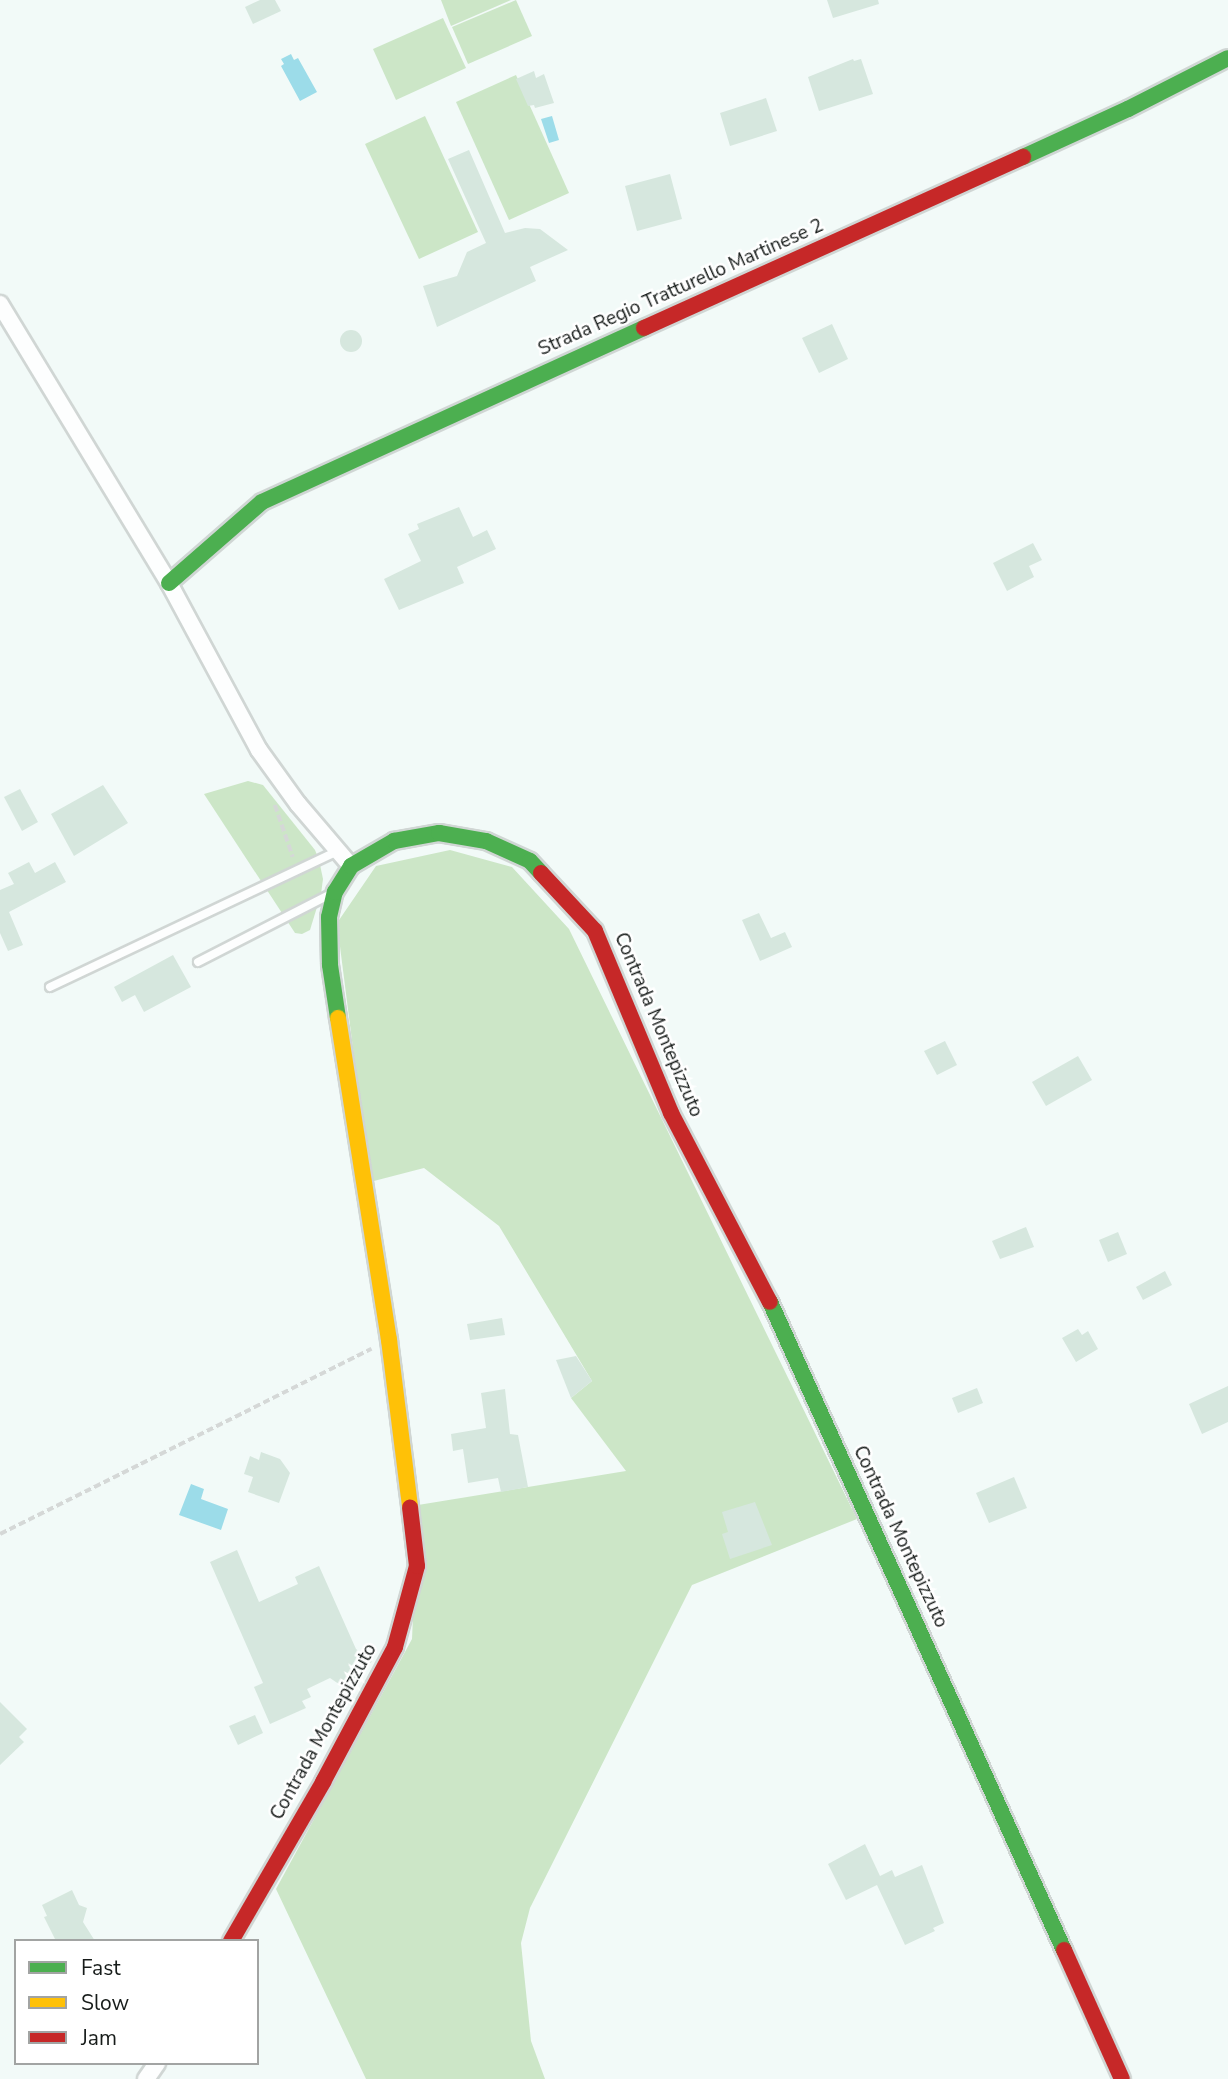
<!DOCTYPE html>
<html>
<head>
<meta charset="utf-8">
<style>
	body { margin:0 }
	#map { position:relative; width:1228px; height:2079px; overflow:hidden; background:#f2faf8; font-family:"Nunito Sans",sans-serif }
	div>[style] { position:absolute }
	.green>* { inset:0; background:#cce6c7 }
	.water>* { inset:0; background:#9cdce9 }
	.building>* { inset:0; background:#d6e7de }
	.round { border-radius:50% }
	.path>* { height:3.5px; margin-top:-1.75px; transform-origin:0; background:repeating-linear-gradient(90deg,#d5d8d7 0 7px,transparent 0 10.5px) }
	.roads { filter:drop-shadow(2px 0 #d0d6d4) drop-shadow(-2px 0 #d0d6d4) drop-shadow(0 2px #d0d6d4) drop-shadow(0 -2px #d0d6d4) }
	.lane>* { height:8px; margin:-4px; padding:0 4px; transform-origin:4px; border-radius:4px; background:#fdfefe }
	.street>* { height:16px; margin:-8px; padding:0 8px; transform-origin:8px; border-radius:8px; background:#fdfefe }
	.fast>* { height:16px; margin:-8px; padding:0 8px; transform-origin:8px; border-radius:8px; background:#4caf50 }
	.slow>* { height:16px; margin:-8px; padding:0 8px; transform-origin:8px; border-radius:8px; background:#ffc107 }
	.jam>* { height:16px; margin:-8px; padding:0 8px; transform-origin:8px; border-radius:8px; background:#c62828 }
	span { translate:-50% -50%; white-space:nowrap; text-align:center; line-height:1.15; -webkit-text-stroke:5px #fff; paint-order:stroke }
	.street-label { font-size:19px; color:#171c1a }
	.legend { position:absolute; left:14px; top:1939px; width:245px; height:126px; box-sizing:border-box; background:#fff; border:2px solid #a2a4a3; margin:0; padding:9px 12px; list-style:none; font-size:21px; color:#171c1a }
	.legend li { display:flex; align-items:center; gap:14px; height:35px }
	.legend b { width:35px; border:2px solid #a2a4a3 }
</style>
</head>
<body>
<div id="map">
	<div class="green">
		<i style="clip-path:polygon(441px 0,511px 0,451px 26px)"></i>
		<i style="clip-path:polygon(516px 0,532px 36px,468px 64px,452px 27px)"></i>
		<i style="clip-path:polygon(443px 18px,466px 68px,396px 100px,373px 49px)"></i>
		<i style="clip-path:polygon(516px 75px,569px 193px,509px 220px,456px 102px)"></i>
		<i style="clip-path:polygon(425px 116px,478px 232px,419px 259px,365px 144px)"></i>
		<i style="clip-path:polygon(248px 781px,263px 785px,315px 850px,319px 860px,323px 879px,321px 894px,310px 930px,302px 934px,295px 933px,204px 794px)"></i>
		<i style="clip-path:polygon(450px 850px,512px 867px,569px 929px,857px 1519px,692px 1585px,530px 1908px,521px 1943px,531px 2041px,545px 2079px,366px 2079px,276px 1889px,412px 1639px,418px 1505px,626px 1471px,571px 1398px,592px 1381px,499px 1226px,424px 1168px,370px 1182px,337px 923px,376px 866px)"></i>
	</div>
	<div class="water">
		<i style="clip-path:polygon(291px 54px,294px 60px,298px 58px,317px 92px,300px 101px,281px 66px,284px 64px,281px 59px)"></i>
		<i style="clip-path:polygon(552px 116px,559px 140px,549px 143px,541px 119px)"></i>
		<i style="clip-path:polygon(191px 1484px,204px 1489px,201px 1499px,228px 1509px,221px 1530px,179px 1515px)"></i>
	</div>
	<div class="building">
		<i style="clip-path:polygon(260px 0,275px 0,281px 11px,253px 24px,245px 7px)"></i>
		<i style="clip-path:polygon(827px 0,878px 0,879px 4px,833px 18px)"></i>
		<i style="clip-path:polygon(853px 59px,854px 61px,861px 59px,873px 94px,819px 111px,808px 77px)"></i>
		<i style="clip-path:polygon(534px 71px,536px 78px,544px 74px,554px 103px,535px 108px,534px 105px,528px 106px,516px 79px)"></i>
		<i style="clip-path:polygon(766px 98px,777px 131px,730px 146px,720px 113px)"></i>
		<i style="clip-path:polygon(469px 150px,505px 233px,525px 228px,540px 229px,568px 250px,530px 267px,536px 281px,437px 327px,423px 286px,457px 276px,467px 252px,486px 243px,448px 159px)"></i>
		<i style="clip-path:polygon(670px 174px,682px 219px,637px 231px,625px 186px)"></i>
		<i style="clip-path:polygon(832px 324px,848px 359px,819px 373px,802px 338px)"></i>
		<i class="round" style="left:340px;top:330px;width:22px;height:22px"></i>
		<i style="clip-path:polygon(459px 507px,473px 537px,487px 530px,496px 549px,457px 567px,464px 583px,399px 610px,384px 579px,421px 561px,408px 534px,419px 529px,417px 524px)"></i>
		<i style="clip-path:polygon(1033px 543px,1042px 560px,1029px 566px,1034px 577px,1007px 591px,993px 563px)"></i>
		<i style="clip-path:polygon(103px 785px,128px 823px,74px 856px,51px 814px)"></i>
		<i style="clip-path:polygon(20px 789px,38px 822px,22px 831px,4px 797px)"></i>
		<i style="clip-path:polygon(29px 862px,35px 873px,55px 862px,66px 882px,9px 912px,23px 945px,8px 951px,0 933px,0 890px,14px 884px,8px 873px)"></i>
		<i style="clip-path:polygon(759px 913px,771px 938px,785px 932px,792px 947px,760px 961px,742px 920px)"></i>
		<i style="clip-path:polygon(173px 955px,191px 987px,144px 1012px,135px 995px,122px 1002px,114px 987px)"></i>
		<i style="clip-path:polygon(945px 1041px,957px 1065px,937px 1075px,924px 1051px)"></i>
		<i style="clip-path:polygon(1078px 1056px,1092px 1080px,1046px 1106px,1032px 1082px)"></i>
		<i style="clip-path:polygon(1026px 1227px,1034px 1247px,1000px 1259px,992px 1241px)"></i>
		<i style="clip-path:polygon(1118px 1232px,1127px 1254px,1108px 1262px,1099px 1240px)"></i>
		<i style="clip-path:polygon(1165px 1271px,1172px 1285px,1143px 1300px,1136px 1287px)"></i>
		<i style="clip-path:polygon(502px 1318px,505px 1335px,470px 1340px,467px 1324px)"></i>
		<i style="clip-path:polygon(1078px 1329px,1082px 1335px,1088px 1331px,1098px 1349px,1076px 1362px,1062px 1338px)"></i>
		<i style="clip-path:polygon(576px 1356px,592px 1381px,571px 1398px,556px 1360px)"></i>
		<i style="clip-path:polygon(1228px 1386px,1228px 1422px,1202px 1434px,1189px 1404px)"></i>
		<i style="clip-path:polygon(977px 1388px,983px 1403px,958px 1413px,952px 1398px)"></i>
		<i style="clip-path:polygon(505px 1389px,510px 1434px,518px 1435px,528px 1487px,501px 1492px,498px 1478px,468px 1483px,463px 1449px,453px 1451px,451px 1434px,486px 1428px,481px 1393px)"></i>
		<i style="clip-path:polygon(261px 1452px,280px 1459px,290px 1473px,279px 1503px,248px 1492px,253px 1477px,244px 1474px,250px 1456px,259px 1460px)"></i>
		<i style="clip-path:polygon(1014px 1477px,1027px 1508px,989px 1523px,976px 1493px)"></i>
		<i style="clip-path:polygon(755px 1502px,772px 1545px,730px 1559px,722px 1534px,728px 1532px,722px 1512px)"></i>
		<i style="clip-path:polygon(237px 1550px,259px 1602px,298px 1584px,295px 1577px,319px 1566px,356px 1649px,372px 1661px,352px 1693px,330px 1678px,307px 1689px,311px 1697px,302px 1701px,306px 1708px,270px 1724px,254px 1687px,263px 1683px,210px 1562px)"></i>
		<i style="clip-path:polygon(0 1702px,27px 1729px,19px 1737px,24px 1742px,0 1765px)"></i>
		<i style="clip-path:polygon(255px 1715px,263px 1733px,238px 1745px,229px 1726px)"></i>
		<i style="clip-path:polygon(865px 1844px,880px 1876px,892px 1870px,895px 1877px,922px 1865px,944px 1923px,933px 1928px,935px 1931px,905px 1945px,877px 1885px,846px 1900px,828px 1864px)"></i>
		<i style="clip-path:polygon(72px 1890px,79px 1905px,87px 1908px,83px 1922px,95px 1941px,56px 1941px,44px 1917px,47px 1916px,42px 1905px)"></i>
	</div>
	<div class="path">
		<i style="left:275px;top:805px;width:55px;rotate:70.9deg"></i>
		<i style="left:0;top:1534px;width:415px;rotate:-26.5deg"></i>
	</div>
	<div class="roads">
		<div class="lane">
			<i style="left:198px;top:962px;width:147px;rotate:-27.1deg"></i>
			<i style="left:50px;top:987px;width:318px;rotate:-25.3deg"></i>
		</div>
		<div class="street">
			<i style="left:0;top:304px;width:326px;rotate:58.8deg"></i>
			<i style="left:169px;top:583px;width:190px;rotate:61.7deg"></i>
			<i style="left:259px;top:750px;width:67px;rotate:54.2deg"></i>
			<i style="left:298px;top:804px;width:82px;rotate:49.5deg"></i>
			<i style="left:146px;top:2079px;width:19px;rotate:-55deg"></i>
		</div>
		<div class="fast">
			<i style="left:1023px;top:157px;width:115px;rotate:-24.6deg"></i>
			<i style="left:1128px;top:109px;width:112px;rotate:-27deg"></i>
			<i style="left:169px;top:583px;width:123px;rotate:-41.1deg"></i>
			<i style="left:262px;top:502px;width:420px;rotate:-24.5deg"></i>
			<i style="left:338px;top:1018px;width:54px;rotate:-98.6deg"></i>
			<i style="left:330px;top:965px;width:48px;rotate:-91.2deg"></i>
			<i style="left:329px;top:917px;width:26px;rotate:-77deg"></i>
			<i style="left:335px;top:892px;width:31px;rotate:-58deg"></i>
			<i style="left:351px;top:866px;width:50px;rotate:-30.2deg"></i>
			<i style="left:394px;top:841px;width:46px;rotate:-10.1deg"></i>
			<i style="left:439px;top:833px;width:48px;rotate:9.7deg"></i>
			<i style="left:486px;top:841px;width:48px;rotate:24.4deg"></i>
			<i style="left:530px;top:861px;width:16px;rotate:47deg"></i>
			<i style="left:770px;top:1302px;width:712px;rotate:65.6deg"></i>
		</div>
		<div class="slow">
			<i style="left:338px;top:1018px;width:326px;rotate:81deg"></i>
			<i style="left:389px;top:1340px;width:168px;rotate:82.8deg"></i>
		</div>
		<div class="jam">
			<i style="left:644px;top:328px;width:416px;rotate:-24.3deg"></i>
			<i style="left:541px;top:873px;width:79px;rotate:47deg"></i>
			<i style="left:595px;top:931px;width:197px;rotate:67.3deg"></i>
			<i style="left:671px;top:1113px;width:213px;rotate:62.4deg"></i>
			<i style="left:231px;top:1941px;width:184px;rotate:-59.9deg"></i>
			<i style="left:323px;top:1782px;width:153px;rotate:-61.9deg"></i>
			<i style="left:395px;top:1647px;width:84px;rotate:-74.8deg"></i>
			<i style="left:417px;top:1566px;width:59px;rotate:-96.8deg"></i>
			<i style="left:1064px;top:1950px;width:141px;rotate:65.8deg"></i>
		</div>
	</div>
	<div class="street-label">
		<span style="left:681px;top:288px;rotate:-24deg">Strada Regio Tratturello Martinese 2</span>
		<span style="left:658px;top:1025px;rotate:67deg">Contrada Montepizzuto</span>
		<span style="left:900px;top:1537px;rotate:65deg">Contrada Montepizzuto</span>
		<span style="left:324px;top:1732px;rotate:-61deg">Contrada Montepizzuto</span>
	</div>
	<ul class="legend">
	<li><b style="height:9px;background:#4caf50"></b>Fast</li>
	<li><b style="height:9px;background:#ffc107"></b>Slow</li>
	<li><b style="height:9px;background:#c62828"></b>Jam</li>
	</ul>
</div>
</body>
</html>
